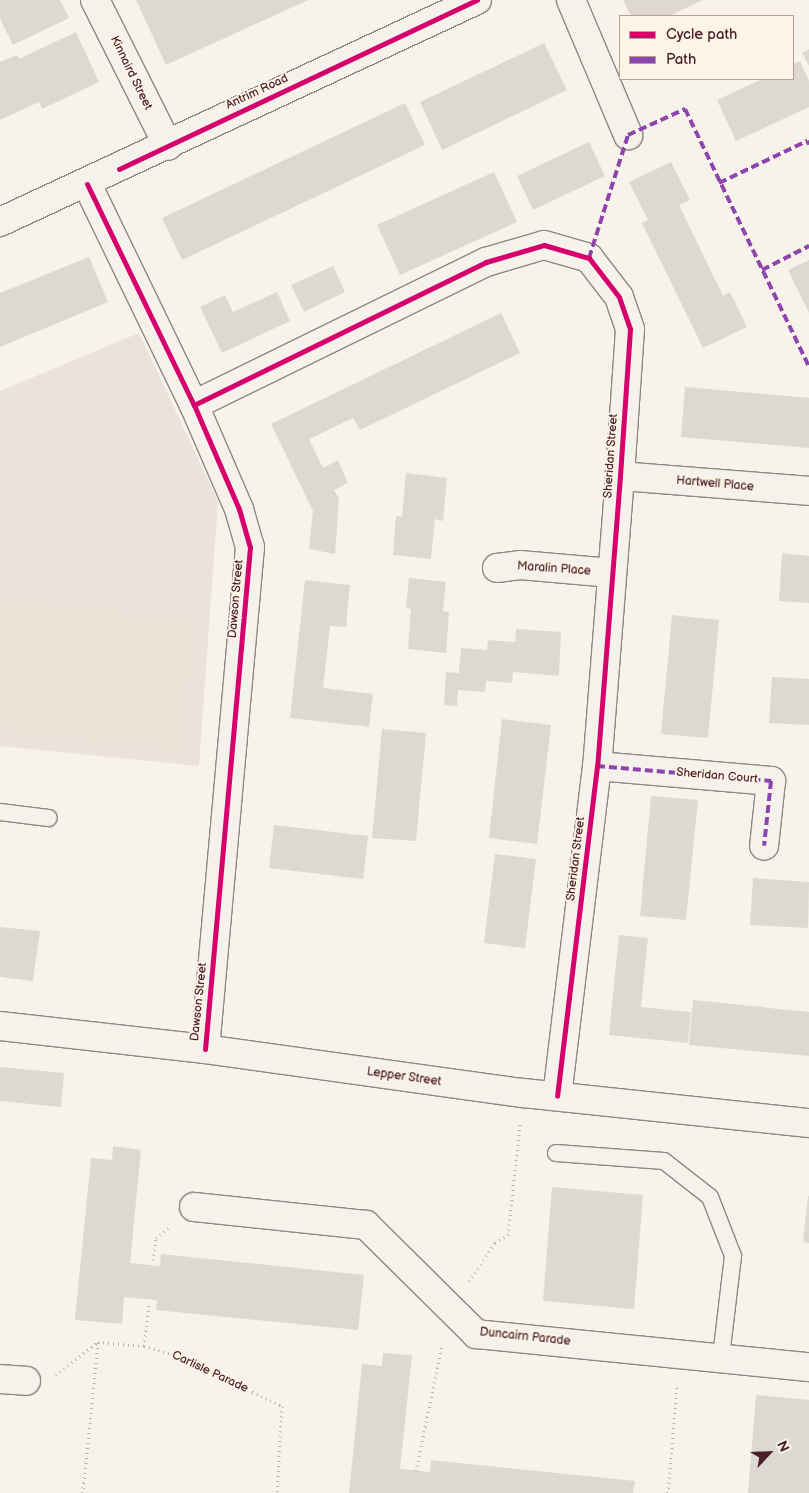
<!DOCTYPE html>
<html>
<head>
<meta charset="utf-8">
<style>
	body { margin:0 }
	#map { position:relative; width:809px; height:1493px; overflow:hidden; background:#f7f3ea; font-family:"Balsamiq Sans",sans-serif }
	div>[style] { position:absolute }
	.built>* { inset:0; background:#ebe3d9 }
	.green>* { inset:0; background:#ebe2d8 }
	.building>* { inset:0; background:#ddd8d2 }
	.path>* { height:3px; margin-top:-1.5px; transform-origin:0; background:repeating-linear-gradient(90deg,#b8b1ae 0 1px,transparent 0 5px) }
	.roads { filter:drop-shadow(1px 0 #908684) drop-shadow(-1px 0 #908684) drop-shadow(0 1px #908684) drop-shadow(0 -1px #908684) }
	.service>* { height:16px; margin:-8px; padding:0 8px; transform-origin:8px; border-radius:8px; background:#f5f2ec }
	.minor>* { height:28px; margin:-14px; padding:0 14px; transform-origin:14px; border-radius:14px; background:#f5f2ec }
	.primary>* { height:28px; margin:-14px; padding:0 14px; transform-origin:14px; border-radius:14px; background:#f5f2ec }
	.quiet>* { height:4px; margin-top:-2px; transform-origin:0; background:repeating-linear-gradient(90deg,#8e44ad 0 8px,transparent 0 12px) }
	.cycleway>* { height:5px; margin:-2.5px; padding:0 2.5px; transform-origin:2.5px; border-radius:2.5px; background:#d6006c }
	span { translate:-50% -50%; white-space:nowrap; text-align:center; line-height:1.15; -webkit-text-stroke:4px #fcf5e5; paint-order:stroke }
	.street-label { font-size:12px; color:#4a1f2b }
	.legend { position:absolute; left:619px; top:15px; width:175px; height:65px; box-sizing:border-box; background:#fcf5e5; border:1px solid #b59f9b; margin:0; padding:6px 9px; list-style:none; font-size:15px; color:#4a1f2b }
	.legend li { display:flex; align-items:center; gap:10px; height:25px }
	.legend b { width:25px; border:1px solid #b59f9b }
	.north { position:absolute; left:744px; top:1428px; width:50px; height:50px; -webkit-text-stroke:4px #fcf5e5; paint-order:stroke; rotate:65deg; font-size:14px; font-weight:700; line-height:20px; text-align:center; color:#4a1f2b }
	.north::after { content:''; display:block; margin:auto; width:18px; height:22px; background:#4a1f2b; clip-path:polygon(50% 0,100% 100%,50% 72%,0 100%) }
</style>
</head>
<body>
<div id="map">
	<div class="built">
		<i style="clip-path:polygon(139px 333px,218px 501px,199px 766px,0 746px,0 391px)"></i>
	</div>
	<div class="green">
		<i style="clip-path:polygon(0 599px,195px 620px,181px 751px,0 731px)"></i>
	</div>
	<div class="building">
		<i style="clip-path:polygon(0 0,60px 0,69px 18px,13px 45px,0 19px)"></i>
		<i style="clip-path:polygon(136px 0,308px 0,166px 65px)"></i>
		<i style="clip-path:polygon(623px 0,703px 0,669px 16px,631px 16px)"></i>
		<i style="clip-path:polygon(76px 32px,99px 82px,42px 109px,39px 102px,0 120px,0 62px,17px 55px,19px 59px)"></i>
		<i style="clip-path:polygon(544px 43px,567px 90px,442px 150px,420px 102px)"></i>
		<i style="clip-path:polygon(809px 49px,809px 66px,802px 53px)"></i>
		<i style="clip-path:polygon(800px 61px,809px 81px,809px 107px,736px 141px,717px 100px,762px 79px,793px 79px,793px 64px)"></i>
		<i style="clip-path:polygon(405px 103px,425px 145px,182px 260px,162px 218px)"></i>
		<i style="clip-path:polygon(589px 142px,605px 176px,533px 210px,517px 176px)"></i>
		<i style="clip-path:polygon(671px 162px,690px 200px,679px 205px,723px 296px,730px 292px,747px 327px,703px 348px,642px 223px,648px 220px,629px 182px)"></i>
		<i style="clip-path:polygon(494px 172px,517px 222px,400px 275px,377px 225px)"></i>
		<i style="clip-path:polygon(89px 257px,108px 302px,0 347px,0 293px)"></i>
		<i style="clip-path:polygon(809px 260px,809px 313px,788px 270px)"></i>
		<i style="clip-path:polygon(333px 266px,345px 292px,304px 312px,291px 285px)"></i>
		<i style="clip-path:polygon(277px 292px,290px 321px,222px 353px,200px 307px,225px 295px,233px 312px)"></i>
		<i style="clip-path:polygon(501px 313px,520px 353px,360px 430px,353px 418px,309px 439px,323px 468px,338px 460px,348px 483px,334px 490px,339px 499px,335px 554px,309px 549px,313px 511px,271px 424px)"></i>
		<i style="clip-path:polygon(685px 387px,809px 398px,809px 448px,681px 437px)"></i>
		<i style="clip-path:polygon(406px 473px,447px 478px,443px 521px,435px 519px,431px 559px,393px 555px,396px 516px,402px 517px)"></i>
		<i style="clip-path:polygon(782px 553px,809px 556px,809px 603px,779px 601px)"></i>
		<i style="clip-path:polygon(409px 578px,446px 582px,443px 611px,449px 612px,446px 653px,408px 649px,411px 609px,406px 608px)"></i>
		<i style="clip-path:polygon(305px 580px,350px 585px,346px 627px,330px 626px,323px 688px,373px 694px,369px 727px,290px 718px)"></i>
		<i style="clip-path:polygon(672px 615px,719px 620px,708px 738px,661px 734px)"></i>
		<i style="clip-path:polygon(516px 629px,561px 632px,559px 676px,513px 672px,512px 683px,486px 681px,485px 692px,458px 690px,457px 706px,444px 705px,446px 672px,459px 673px,461px 648px,487px 650px,488px 640px,515px 642px)"></i>
		<i style="clip-path:polygon(772px 677px,809px 679px,809px 725px,769px 723px)"></i>
		<i style="clip-path:polygon(502px 719px,551px 725px,537px 844px,489px 838px)"></i>
		<i style="clip-path:polygon(382px 729px,426px 733px,416px 841px,372px 838px)"></i>
		<i style="clip-path:polygon(651px 796px,698px 800px,686px 920px,640px 916px)"></i>
		<i style="clip-path:polygon(274px 825px,368px 836px,363px 879px,269px 868px)"></i>
		<i style="clip-path:polygon(495px 854px,536px 859px,525px 948px,484px 943px)"></i>
		<i style="clip-path:polygon(753px 878px,809px 882px,808px 928px,750px 925px)"></i>
		<i style="clip-path:polygon(0 927px,40px 931px,33px 981px,0 977px)"></i>
		<i style="clip-path:polygon(619px 935px,648px 938px,641px 1007px,691px 1012px,688px 1043px,609px 1035px)"></i>
		<i style="clip-path:polygon(693px 1000px,809px 1012px,809px 1056px,689px 1045px)"></i>
		<i style="clip-path:polygon(0 1067px,64px 1073px,61px 1107px,0 1101px)"></i>
		<i style="clip-path:polygon(113px 1146px,141px 1150px,130px 1263px,160px 1266px,161px 1254px,364px 1275px,358px 1330px,156px 1310px,157px 1300px,124px 1297px,122px 1324px,75px 1320px,91px 1158px,112px 1160px)"></i>
		<i style="clip-path:polygon(552px 1187px,643px 1195px,634px 1309px,543px 1301px)"></i>
		<i style="clip-path:polygon(808px 1196px,809px 1196px,809px 1243px,803px 1242px)"></i>
		<i style="clip-path:polygon(383px 1353px,412px 1355px,400px 1469px,430px 1472px,431px 1460px,635px 1481px,633px 1493px,349px 1493px,362px 1364px,382px 1366px)"></i>
		<i style="clip-path:polygon(756px 1395px,809px 1400px,809px 1493px,748px 1493px)"></i>
	</div>
	<div class="path">
		<i style="left:153px;top:1260px;width:22px;rotate:-82deg"></i>
		<i style="left:156px;top:1238px;width:18px;rotate:-38deg"></i>
		<i style="left:469px;top:1281px;width:46px;rotate:-55.6deg"></i>
		<i style="left:495px;top:1243px;width:15px;rotate:-32deg"></i>
		<i style="left:508px;top:1235px;width:112px;rotate:-83.8deg"></i>
		<i style="left:144px;top:1346px;width:43px;rotate:-83.4deg"></i>
		<i style="left:56px;top:1375px;width:53px;rotate:-38.2deg"></i>
		<i style="left:98px;top:1342px;width:46px;rotate:5deg"></i>
		<i style="left:144px;top:1346px;width:38px;rotate:17deg"></i>
		<i style="left:180px;top:1357px;width:113px;rotate:25.7deg"></i>
		<i style="left:282px;top:1406px;width:87px;rotate:93.3deg"></i>
		<i style="left:416px;top:1471px;width:128px;rotate:-78.3deg"></i>
		<i style="left:83px;top:1493px;width:152px;rotate:-84.3deg"></i>
		<i style="left:668px;top:1493px;width:108px;rotate:-85.2deg"></i>
	</div>
	<div class="roads">
		<div class="service">
			<i style="left:0;top:812px;width:49px;rotate:7deg"></i>
			<i style="left:556px;top:1153px;width:108px;rotate:4.2deg"></i>
			<i style="left:664px;top:1161px;width:58px;rotate:38deg"></i>
			<i style="left:710px;top:1197px;width:63px;rotate:68.7deg"></i>
			<i style="left:733px;top:1256px;width:102px;rotate:96.8deg"></i>
		</div>
		<div class="minor">
			<i style="left:95px;top:0;width:163px;rotate:63.4deg"></i>
			<i style="left:571px;top:0;width:147px;rotate:67.1deg"></i>
			<i style="left:87px;top:184px;width:246px;rotate:64.2deg"></i>
			<i style="left:194px;top:405px;width:113px;rotate:66.6deg"></i>
			<i style="left:239px;top:509px;width:40px;rotate:74deg"></i>
			<i style="left:250px;top:547px;width:504px;rotate:95.12deg"></i>
			<i style="left:194px;top:405px;width:325px;rotate:-26.1deg"></i>
			<i style="left:486px;top:262px;width:60px;rotate:-16.3deg"></i>
			<i style="left:544px;top:245px;width:47px;rotate:16.1deg"></i>
			<i style="left:589px;top:258px;width:49px;rotate:52.4deg"></i>
			<i style="left:619px;top:297px;width:34px;rotate:71deg"></i>
			<i style="left:630px;top:329px;width:147px;rotate:93.9deg"></i>
			<i style="left:620px;top:476px;width:291px;rotate:94.5deg"></i>
			<i style="left:597px;top:766px;width:332px;rotate:96.9deg"></i>
			<i style="left:620px;top:476px;width:190px;rotate:4.5deg"></i>
			<i style="left:497px;top:568px;width:23px;rotate:-7deg"></i>
			<i style="left:520px;top:565px;width:92px;rotate:5deg"></i>
			<i style="left:597px;top:766px;width:175px;rotate:4.9deg"></i>
			<i style="left:771px;top:781px;width:65px;rotate:96.1deg"></i>
			<i style="left:0;top:1026px;width:206px;rotate:6.4deg"></i>
			<i style="left:205px;top:1049px;width:321px;rotate:7.9deg"></i>
			<i style="left:523px;top:1093px;width:288px;rotate:6deg"></i>
			<i style="left:194px;top:1207px;width:173px;rotate:6deg"></i>
			<i style="left:366px;top:1225px;width:155px;rotate:44.7deg"></i>
			<i style="left:476px;top:1334px;width:335px;rotate:5.7deg"></i>
			<i style="left:0;top:1379px;width:26px;rotate:4deg"></i>
		</div>
		<div class="primary">
			<i style="left:0;top:222px;width:526px;rotate:-24.96deg"></i>
		</div>
	</div>
	<div class="quiet">
		<i style="left:719px;top:183px;width:98px;rotate:-25.5deg"></i>
		<i style="left:807px;top:141px;width:4px;rotate:56deg"></i>
		<i style="left:589px;top:258px;width:129px;rotate:-72.4deg"></i>
		<i style="left:628px;top:135px;width:63px;rotate:-24.5deg"></i>
		<i style="left:685px;top:109px;width:286px;rotate:64.3deg"></i>
		<i style="left:762px;top:270px;width:53px;rotate:-27.1deg"></i>
		<i style="left:597px;top:766px;width:175px;rotate:4.9deg"></i>
		<i style="left:771px;top:781px;width:65px;rotate:96.1deg"></i>
	</div>
	<div class="cycleway">
		<i style="left:119px;top:169px;width:396px;rotate:-25.3deg"></i>
		<i style="left:87px;top:184px;width:246px;rotate:64.2deg"></i>
		<i style="left:194px;top:405px;width:113px;rotate:66.6deg"></i>
		<i style="left:239px;top:509px;width:40px;rotate:74deg"></i>
		<i style="left:250px;top:547px;width:504px;rotate:95.12deg"></i>
		<i style="left:194px;top:405px;width:325px;rotate:-26.1deg"></i>
		<i style="left:486px;top:262px;width:60px;rotate:-16.3deg"></i>
		<i style="left:544px;top:245px;width:47px;rotate:16.1deg"></i>
		<i style="left:589px;top:258px;width:49px;rotate:52.4deg"></i>
		<i style="left:619px;top:297px;width:34px;rotate:71deg"></i>
		<i style="left:630px;top:329px;width:147px;rotate:93.9deg"></i>
		<i style="left:620px;top:476px;width:291px;rotate:94.5deg"></i>
		<i style="left:597px;top:766px;width:332px;rotate:96.9deg"></i>
	</div>
	<div class="street-label">
		<span style="left:131px;top:73px;rotate:64deg">Kinnaird Street</span>
		<span style="left:257px;top:92px;rotate:-25deg">Antrim Road</span>
		<span style="left:611px;top:456px;rotate:-86deg">Sheridan Street</span>
		<span style="left:715px;top:484px;rotate:5deg">Hartwell Place</span>
		<span style="left:554px;top:569px;rotate:4deg">Maralin Place</span>
		<span style="left:236px;top:599px;rotate:-85deg">Dawson Street</span>
		<span style="left:717px;top:776px;rotate:5deg">Sheridan Court</span>
		<span style="left:576px;top:859px;rotate:-83deg">Sheridan Street</span>
		<span style="left:199px;top:1002px;rotate:-84deg">Dawson Street</span>
		<span style="left:404px;top:1077px;rotate:8deg">Lepper Street</span>
		<span style="left:525px;top:1337px;rotate:6deg">Duncairn Parade</span>
		<span style="left:210px;top:1372px;rotate:25deg">Carlisle Parade</span>
	</div>
	<ul class="legend">
	<li><b style="height:6px;background:#d6006c"></b>Cycle path</li>
	<li><b style="height:6px;background:#8e44ad"></b>Path</li>
	</ul>
	<div class="north">N</div>
</div>
</body>
</html>
